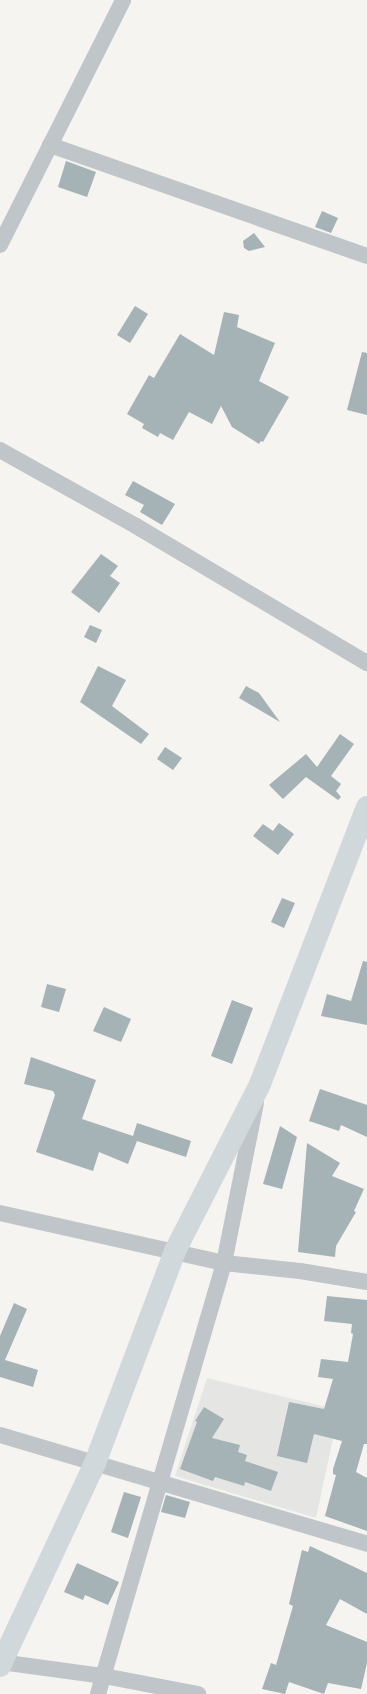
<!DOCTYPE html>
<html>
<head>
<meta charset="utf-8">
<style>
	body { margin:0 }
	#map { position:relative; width:367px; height:1694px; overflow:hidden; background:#f5f4f0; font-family:"Space Grotesk",sans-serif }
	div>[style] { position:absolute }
	.built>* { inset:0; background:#e5e6e4 }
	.building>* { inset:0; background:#a5b2b6 }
	.minor>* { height:16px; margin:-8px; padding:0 8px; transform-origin:8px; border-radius:8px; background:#bfc5c8 }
	.secondary>* { height:22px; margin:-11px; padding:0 11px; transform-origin:11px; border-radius:11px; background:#d1d8db }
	span { translate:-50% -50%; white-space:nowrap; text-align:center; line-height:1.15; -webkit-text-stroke:4px #fff; paint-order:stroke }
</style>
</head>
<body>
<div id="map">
	<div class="built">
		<i style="clip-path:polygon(207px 1378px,339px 1410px,316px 1518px,175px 1476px)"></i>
	</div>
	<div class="building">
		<i style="clip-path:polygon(66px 161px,96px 172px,87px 197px,58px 187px)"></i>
		<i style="clip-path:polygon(322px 211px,338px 218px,331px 233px,315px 227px)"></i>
		<i style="clip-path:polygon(254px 233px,265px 247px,249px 251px,244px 248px,243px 241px)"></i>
		<i style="clip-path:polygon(135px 306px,148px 314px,130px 343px,117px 335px)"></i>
		<i style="clip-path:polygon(224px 312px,239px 315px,237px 327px,275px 343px,259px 381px,289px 397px,263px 442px,261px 441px,259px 444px,232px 427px,221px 406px,212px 424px,189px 412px,173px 440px,160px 433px,158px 437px,142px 428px,144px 424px,127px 414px,149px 375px,154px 378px,180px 334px,214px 355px)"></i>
		<i style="clip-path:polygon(362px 352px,367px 353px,367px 415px,347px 410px)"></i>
		<i style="clip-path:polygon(133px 481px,175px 504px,162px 525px,140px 512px,144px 505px,125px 495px)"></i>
		<i style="clip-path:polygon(101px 554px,118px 566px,110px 576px,120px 583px,99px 613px,71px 592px)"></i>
		<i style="clip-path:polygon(90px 625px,102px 630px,96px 643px,84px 637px)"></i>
		<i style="clip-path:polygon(98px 666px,126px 680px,112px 706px,149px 734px,141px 744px,80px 702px)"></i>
		<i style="clip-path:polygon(246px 686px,259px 693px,280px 722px,239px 698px)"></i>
		<i style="clip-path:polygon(340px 734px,354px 744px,331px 776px,341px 784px,336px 791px,341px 797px,338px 800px,306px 777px,283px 799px,269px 785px,306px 754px,317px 767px)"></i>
		<i style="clip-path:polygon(165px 747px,182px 758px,173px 770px,157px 759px)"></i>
		<i style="clip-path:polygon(279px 823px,294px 834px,278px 855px,253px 836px,263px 824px,273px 831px)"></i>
		<i style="clip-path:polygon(282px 898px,295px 903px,284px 928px,271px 922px)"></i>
		<i style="clip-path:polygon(363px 961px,367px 962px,367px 1025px,321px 1016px,327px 994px,351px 1001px)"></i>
		<i style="clip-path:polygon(47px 984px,66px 989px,59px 1012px,41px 1007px)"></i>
		<i style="clip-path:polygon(232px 1000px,253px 1008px,232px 1064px,211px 1056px)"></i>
		<i style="clip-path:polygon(104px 1007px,131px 1019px,121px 1042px,93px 1031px)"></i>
		<i style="clip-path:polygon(31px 1057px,96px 1080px,82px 1119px,133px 1136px,137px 1123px,191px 1141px,186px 1157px,137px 1141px,128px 1164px,99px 1152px,93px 1171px,36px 1152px,55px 1095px,53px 1091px,24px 1084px)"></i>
		<i style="clip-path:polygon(320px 1089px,367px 1105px,367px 1137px,341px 1125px,339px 1131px,309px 1121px)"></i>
		<i style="clip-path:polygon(280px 1126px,297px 1137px,282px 1189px,263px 1184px)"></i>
		<i style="clip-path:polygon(307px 1143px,340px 1163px,332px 1176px,364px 1189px,354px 1211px,356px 1212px,336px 1246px,335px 1257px,298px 1252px)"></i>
		<i style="clip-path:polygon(327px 1296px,367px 1300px,367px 1444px,364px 1444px,356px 1472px,367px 1478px,367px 1531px,325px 1516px,336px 1475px,333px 1474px,333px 1469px,342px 1441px,314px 1434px,307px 1463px,277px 1456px,289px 1402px,324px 1409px,333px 1379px,318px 1377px,321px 1359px,348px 1362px,353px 1334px,351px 1333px,352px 1324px,324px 1321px)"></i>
		<i style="clip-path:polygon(14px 1303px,27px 1309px,5px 1360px,38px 1370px,33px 1387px,0 1377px,0 1336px)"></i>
		<i style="clip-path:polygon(204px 1407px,224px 1419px,212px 1438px,240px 1445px,238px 1452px,247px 1455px,245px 1461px,278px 1472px,271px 1491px,245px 1482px,244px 1486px,215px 1477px,213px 1481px,180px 1469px,197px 1422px,195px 1421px)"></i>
		<i style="clip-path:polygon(124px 1492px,141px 1497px,128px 1538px,111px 1532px)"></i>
		<i style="clip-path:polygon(166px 1495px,190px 1502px,185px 1518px,161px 1512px)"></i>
		<i style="clip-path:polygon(310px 1546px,367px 1573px,367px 1614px,340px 1599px,326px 1625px,367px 1642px,367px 1663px,361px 1689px,328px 1683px,324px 1694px,289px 1682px,285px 1694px,262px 1689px,271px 1663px,276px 1665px,293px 1606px,289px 1604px,302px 1550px,308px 1552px)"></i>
		<i style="clip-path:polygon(77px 1563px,119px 1582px,108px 1605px,85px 1595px,83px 1600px,64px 1592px)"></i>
	</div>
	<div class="minor">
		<i style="left:50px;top:145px;width:336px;rotate:19.3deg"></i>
		<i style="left:0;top:245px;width:274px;rotate:-63.3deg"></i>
		<i style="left:0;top:450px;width:156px;rotate:29.2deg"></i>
		<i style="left:136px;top:526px;width:269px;rotate:30.7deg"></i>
		<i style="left:0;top:1213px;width:230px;rotate:12.6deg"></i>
		<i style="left:224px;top:1263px;width:76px;rotate:6deg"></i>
		<i style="left:300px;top:1271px;width:68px;rotate:9.3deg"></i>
		<i style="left:0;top:1435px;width:383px;rotate:16.5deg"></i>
		<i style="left:0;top:1662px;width:105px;rotate:7.7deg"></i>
		<i style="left:104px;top:1676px;width:96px;rotate:10.8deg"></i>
		<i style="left:98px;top:1694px;width:449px;rotate:-73.7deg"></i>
		<i style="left:224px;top:1263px;width:163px;rotate:-78.7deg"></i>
	</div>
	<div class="secondary">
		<i style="left:0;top:1666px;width:224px;rotate:-64.9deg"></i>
		<i style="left:95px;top:1463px;width:227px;rotate:-69.3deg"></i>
		<i style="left:175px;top:1251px;width:187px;rotate:-63deg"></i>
		<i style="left:260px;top:1084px;width:297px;rotate:-68.9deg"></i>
	</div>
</div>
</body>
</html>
